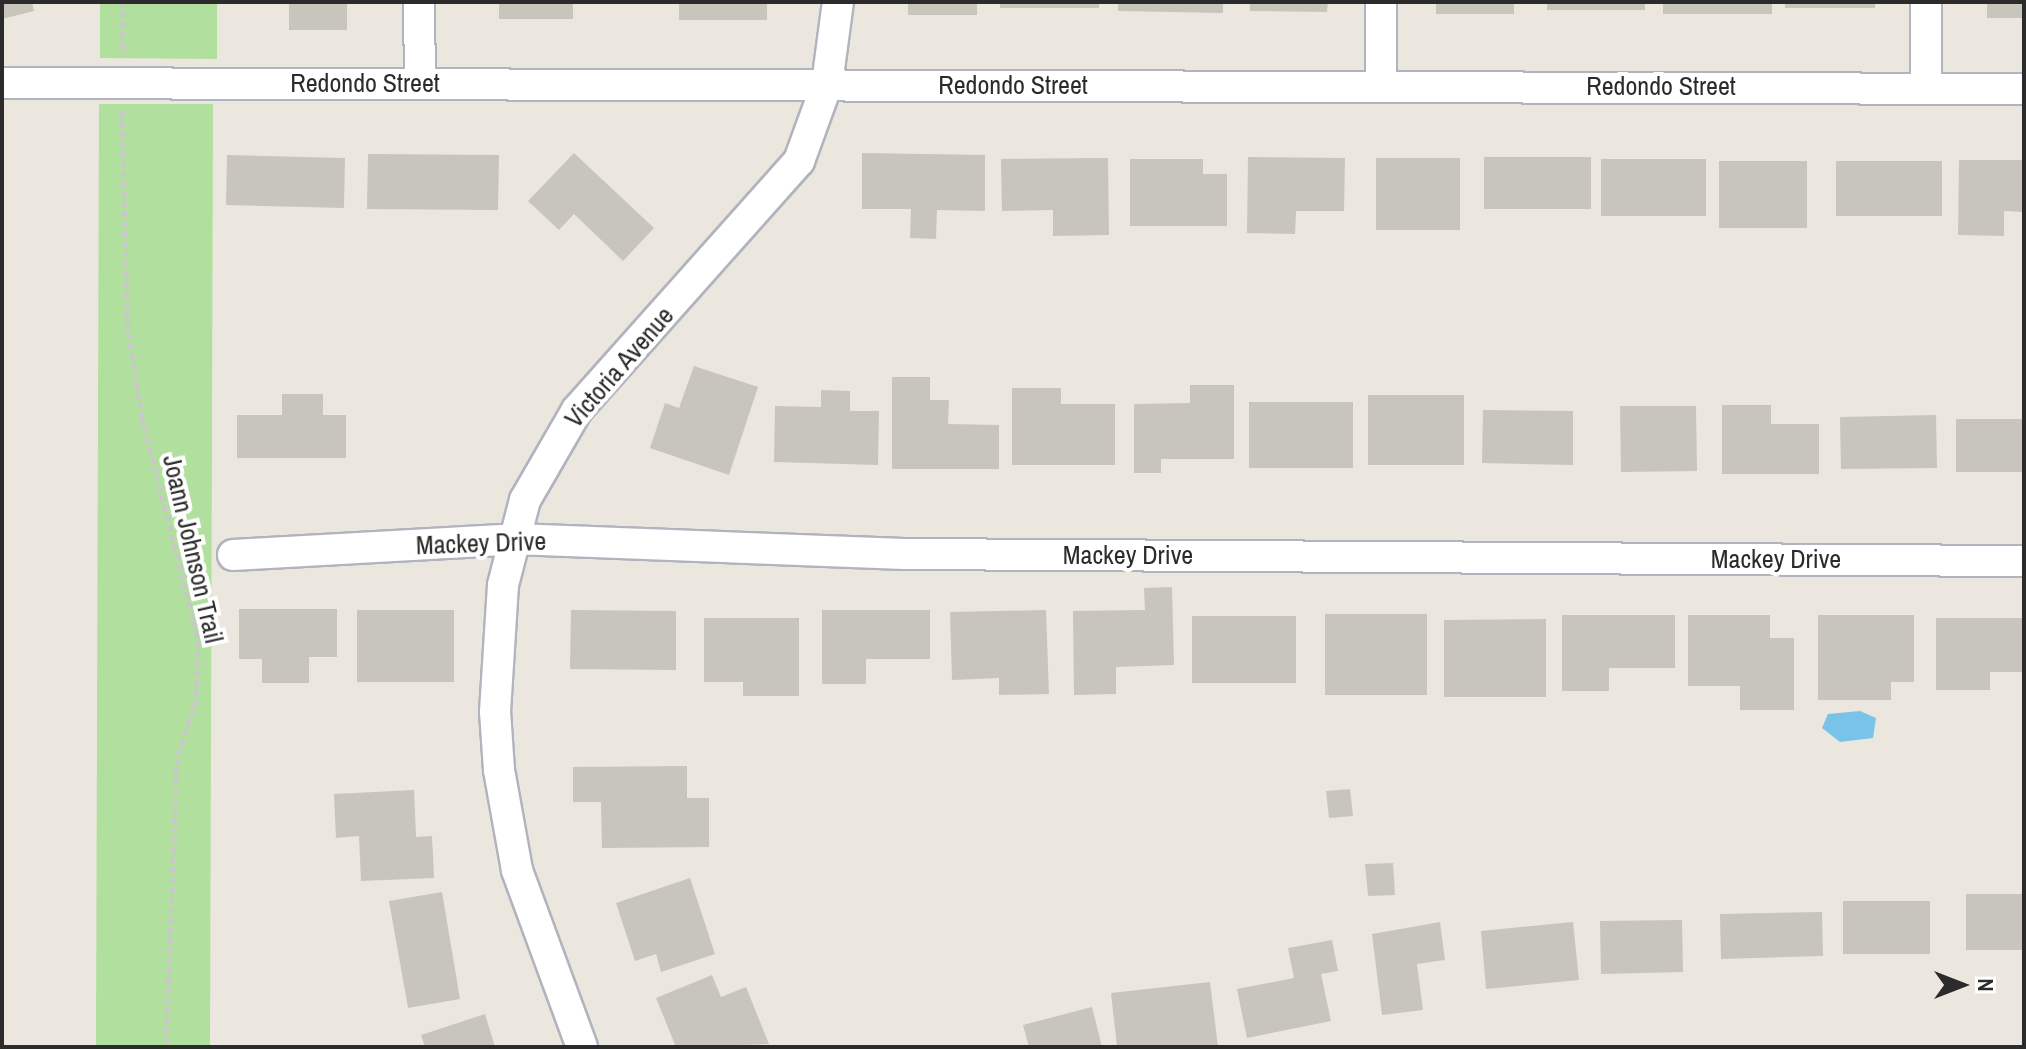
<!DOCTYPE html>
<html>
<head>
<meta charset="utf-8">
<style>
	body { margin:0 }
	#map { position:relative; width:2026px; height:1049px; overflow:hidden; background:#ece7de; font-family:"Archivo Narrow",sans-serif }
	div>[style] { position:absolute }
	.green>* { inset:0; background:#b0df9e }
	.water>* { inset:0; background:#78c3e7 }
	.building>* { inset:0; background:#c8c5bd }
	.path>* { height:5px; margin-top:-2.5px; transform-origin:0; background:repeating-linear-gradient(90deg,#c8c8c8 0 6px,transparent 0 10px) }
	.roads { filter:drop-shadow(2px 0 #b1b3be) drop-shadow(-2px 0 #b1b3be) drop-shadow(0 2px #b1b3be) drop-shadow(0 -2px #b1b3be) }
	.minor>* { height:30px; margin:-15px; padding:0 15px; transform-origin:15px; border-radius:15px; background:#fff }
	span { translate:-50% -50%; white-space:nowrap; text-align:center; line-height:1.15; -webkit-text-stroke:8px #fff; paint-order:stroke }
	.street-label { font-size:26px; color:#2b2b2b }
	.frame { position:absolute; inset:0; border:4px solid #2b2b2b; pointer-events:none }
	.north { position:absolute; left:1922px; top:945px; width:80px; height:80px; -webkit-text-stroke:6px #fff; paint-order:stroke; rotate:90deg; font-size:22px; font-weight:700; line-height:32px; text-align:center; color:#2b2b2b }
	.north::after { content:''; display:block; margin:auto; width:28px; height:36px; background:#2b2b2b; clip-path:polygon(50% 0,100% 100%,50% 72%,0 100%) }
</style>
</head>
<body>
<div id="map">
	<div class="green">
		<i style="clip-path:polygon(100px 2px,217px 2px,217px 59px,100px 58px)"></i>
		<i style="clip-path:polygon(99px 104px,213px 104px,210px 1047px,96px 1047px)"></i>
	</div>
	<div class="water">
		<i style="clip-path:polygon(1860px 711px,1876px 718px,1873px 738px,1840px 742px,1822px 728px,1828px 714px)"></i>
	</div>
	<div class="building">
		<i style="clip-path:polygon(2px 2px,32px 2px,34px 11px,2px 19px)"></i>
		<i style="clip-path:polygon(289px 2px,347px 2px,347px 30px,289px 30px)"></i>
		<i style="clip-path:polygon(499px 2px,573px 2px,573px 19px,499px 19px)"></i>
		<i style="clip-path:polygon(679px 2px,767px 2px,767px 20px,679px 20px)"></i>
		<i style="clip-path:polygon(908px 2px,977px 2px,977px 15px,908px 15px)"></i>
		<i style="clip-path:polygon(1000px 2px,1099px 2px,1099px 8px,1000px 8px)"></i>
		<i style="clip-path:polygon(1118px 2px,1223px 2px,1223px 13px,1118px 11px)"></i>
		<i style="clip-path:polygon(1250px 2px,1328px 2px,1327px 12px,1250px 11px)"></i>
		<i style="clip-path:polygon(1436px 2px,1514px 2px,1514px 14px,1436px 14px)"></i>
		<i style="clip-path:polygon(1547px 2px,1645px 2px,1645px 10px,1547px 10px)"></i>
		<i style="clip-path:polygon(1663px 2px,1772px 2px,1772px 14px,1663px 14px)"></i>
		<i style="clip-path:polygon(1785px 2px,1875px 2px,1875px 8px,1785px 8px)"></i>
		<i style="clip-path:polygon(1987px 2px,2024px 2px,2024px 18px,1987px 18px)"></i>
		<i style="clip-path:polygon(574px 153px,654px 228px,623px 261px,574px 214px,559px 230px,528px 201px)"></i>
		<i style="clip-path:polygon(862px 153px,985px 155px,985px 211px,937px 210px,936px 239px,910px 238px,911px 209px,862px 209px)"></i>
		<i style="clip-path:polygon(368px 154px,499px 155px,498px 210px,367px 209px)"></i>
		<i style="clip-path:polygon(227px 155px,345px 158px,344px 208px,226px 205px)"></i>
		<i style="clip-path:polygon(1248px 157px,1345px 158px,1344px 211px,1296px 211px,1295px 234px,1247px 233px)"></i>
		<i style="clip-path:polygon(1484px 157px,1591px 157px,1591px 209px,1484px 209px)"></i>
		<i style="clip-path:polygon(1108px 158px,1109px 235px,1053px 236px,1053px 210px,1002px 211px,1001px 159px)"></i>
		<i style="clip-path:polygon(1376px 158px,1460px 158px,1460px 230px,1376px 230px)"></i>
		<i style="clip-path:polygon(1130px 159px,1203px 159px,1203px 174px,1227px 174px,1227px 226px,1130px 226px)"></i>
		<i style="clip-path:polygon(1601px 159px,1706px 159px,1706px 216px,1601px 216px)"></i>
		<i style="clip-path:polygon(1959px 160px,2024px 160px,2024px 212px,2004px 211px,2004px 236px,1958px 235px)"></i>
		<i style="clip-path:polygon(1719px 161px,1807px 161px,1807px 228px,1719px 228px)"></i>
		<i style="clip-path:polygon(1836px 161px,1942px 161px,1942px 216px,1836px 216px)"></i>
		<i style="clip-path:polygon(694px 366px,758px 387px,729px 475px,650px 448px,665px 403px,679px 408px)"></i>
		<i style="clip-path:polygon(892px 377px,930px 377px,930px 400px,949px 400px,948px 424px,999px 425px,999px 469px,892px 469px)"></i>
		<i style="clip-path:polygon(1190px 385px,1234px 385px,1234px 459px,1161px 459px,1161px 473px,1134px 473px,1134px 404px,1190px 403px)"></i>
		<i style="clip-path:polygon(1012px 388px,1061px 388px,1061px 404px,1115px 404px,1115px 465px,1012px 465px)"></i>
		<i style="clip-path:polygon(821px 390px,850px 391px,850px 411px,879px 411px,878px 465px,774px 462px,775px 406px,821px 407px)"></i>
		<i style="clip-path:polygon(282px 394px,323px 394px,323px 415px,346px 415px,346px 458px,237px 458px,237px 415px,282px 415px)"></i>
		<i style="clip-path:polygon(1368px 395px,1464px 395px,1464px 465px,1368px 465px)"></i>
		<i style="clip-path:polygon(1249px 402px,1353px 402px,1353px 468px,1249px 468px)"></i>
		<i style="clip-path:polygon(1722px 405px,1771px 405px,1771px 424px,1819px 424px,1819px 474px,1722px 474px)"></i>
		<i style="clip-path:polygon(1620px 406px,1696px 406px,1697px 471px,1621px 472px)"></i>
		<i style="clip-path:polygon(1483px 410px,1573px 411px,1573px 465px,1482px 463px)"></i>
		<i style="clip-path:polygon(1936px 415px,1937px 468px,1841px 469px,1840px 417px)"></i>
		<i style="clip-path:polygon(1956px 419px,2024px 419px,2024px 472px,1956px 472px)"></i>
		<i style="clip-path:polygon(1172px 587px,1174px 665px,1116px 667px,1116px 694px,1074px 695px,1073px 611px,1145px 610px,1144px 588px)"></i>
		<i style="clip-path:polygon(239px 609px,337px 609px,337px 657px,309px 657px,309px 683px,262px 683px,262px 659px,239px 659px)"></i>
		<i style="clip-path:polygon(357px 610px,454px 610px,454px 682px,357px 682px)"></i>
		<i style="clip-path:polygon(571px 610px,676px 611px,676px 670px,570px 669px)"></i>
		<i style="clip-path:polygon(822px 610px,930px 610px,930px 659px,866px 659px,866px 684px,822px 684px)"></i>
		<i style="clip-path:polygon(1046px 610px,1049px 694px,999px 695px,999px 678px,952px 680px,950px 612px)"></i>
		<i style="clip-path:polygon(1325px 614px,1427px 614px,1427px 695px,1325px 695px)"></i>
		<i style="clip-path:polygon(1562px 615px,1675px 615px,1675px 668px,1609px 668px,1609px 691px,1562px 691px)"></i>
		<i style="clip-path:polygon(1688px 615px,1770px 615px,1770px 638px,1794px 638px,1794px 710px,1740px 710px,1740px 686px,1688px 686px)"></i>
		<i style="clip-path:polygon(1818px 615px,1914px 615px,1914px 682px,1891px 682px,1891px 700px,1818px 700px)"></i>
		<i style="clip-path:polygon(1192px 616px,1296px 616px,1296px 683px,1192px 683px)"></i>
		<i style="clip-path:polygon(704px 618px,799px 618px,799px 696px,743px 696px,743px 682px,704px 682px)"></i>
		<i style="clip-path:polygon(1936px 618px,2024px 618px,2024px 672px,1990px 672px,1990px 690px,1936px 690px)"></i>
		<i style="clip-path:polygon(1546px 619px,1546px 697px,1444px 697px,1444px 620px)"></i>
		<i style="clip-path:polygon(687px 766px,687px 798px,709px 798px,709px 847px,602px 848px,601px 802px,573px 802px,573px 767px)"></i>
		<i style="clip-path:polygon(1350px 789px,1353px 816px,1329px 818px,1326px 791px)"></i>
		<i style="clip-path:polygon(414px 790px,416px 837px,432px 836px,434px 878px,361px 881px,359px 836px,336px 838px,334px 794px)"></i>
		<i style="clip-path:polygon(1393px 863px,1395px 895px,1368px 896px,1365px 864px)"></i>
		<i style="clip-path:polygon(690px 878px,715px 954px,661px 972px,656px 954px,635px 961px,616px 903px)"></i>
		<i style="clip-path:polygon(442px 892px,460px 999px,408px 1008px,389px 901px)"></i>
		<i style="clip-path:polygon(1966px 894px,2024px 894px,2024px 950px,1966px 950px)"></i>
		<i style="clip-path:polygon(1843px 901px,1930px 901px,1930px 954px,1843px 954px)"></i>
		<i style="clip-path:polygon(1822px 912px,1823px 956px,1721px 959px,1720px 914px)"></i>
		<i style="clip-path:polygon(1682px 920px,1683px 972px,1601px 974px,1600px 921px)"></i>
		<i style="clip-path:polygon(1440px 922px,1445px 960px,1417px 964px,1423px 1010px,1382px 1015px,1372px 934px)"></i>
		<i style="clip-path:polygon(1573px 922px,1579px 980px,1486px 989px,1481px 931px)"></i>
		<i style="clip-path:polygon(1332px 940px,1338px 971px,1321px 974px,1331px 1021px,1247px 1038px,1237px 989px,1294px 978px,1288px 948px)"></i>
		<i style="clip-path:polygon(712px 975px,721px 997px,746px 987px,769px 1044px,676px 1047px,656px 998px)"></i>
		<i style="clip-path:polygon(1210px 982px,1218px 1047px,1117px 1047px,1111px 993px)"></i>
		<i style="clip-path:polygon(1092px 1007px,1102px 1047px,1029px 1047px,1023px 1025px)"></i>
		<i style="clip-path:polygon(485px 1014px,495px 1047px,425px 1047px,421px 1035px)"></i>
	</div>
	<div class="path">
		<i style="left:123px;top:2px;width:51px;rotate:90deg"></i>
		<i style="left:122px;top:111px;width:212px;rotate:88.6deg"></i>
		<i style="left:127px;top:323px;width:96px;rotate:81deg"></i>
		<i style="left:142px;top:418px;width:229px;rotate:75.8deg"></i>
		<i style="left:198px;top:640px;width:61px;rotate:91.9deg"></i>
		<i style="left:196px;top:701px;width:60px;rotate:108.4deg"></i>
		<i style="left:177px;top:758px;width:289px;rotate:92.2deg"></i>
	</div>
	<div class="roads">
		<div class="minor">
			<i style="left:419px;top:2px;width:81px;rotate:89.3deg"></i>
			<i style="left:2px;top:83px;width:2022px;rotate:0.17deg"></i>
			<i style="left:1381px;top:85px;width:83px;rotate:-90deg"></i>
			<i style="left:1926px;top:86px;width:84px;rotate:-90deg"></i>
			<i style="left:233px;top:555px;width:282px;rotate:-3.2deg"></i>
			<i style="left:515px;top:539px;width:389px;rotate:2.2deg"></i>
			<i style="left:904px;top:554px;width:1120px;rotate:0.36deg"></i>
			<i style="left:582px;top:1047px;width:189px;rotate:-110.2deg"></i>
			<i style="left:517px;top:870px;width:102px;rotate:-100.2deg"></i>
			<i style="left:499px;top:770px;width:58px;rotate:-93.9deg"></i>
			<i style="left:495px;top:712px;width:127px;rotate:-86.4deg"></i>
			<i style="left:503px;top:585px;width:88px;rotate:-75.5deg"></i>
			<i style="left:525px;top:500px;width:104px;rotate:-60deg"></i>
			<i style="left:577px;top:410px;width:334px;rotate:-48.3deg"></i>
			<i style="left:799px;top:161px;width:82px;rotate:-70deg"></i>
			<i style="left:827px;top:84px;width:83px;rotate:-82.4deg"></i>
		</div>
	</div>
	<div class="street-label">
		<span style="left:365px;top:83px">Redondo Street</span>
		<span style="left:1013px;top:85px">Redondo Street</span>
		<span style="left:1661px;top:86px">Redondo Street</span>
		<span style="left:619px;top:367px;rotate:-49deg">Victoria Avenue</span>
		<span style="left:481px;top:543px;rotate:-2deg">Mackey Drive</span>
		<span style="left:193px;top:549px;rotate:77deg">Joann Johnson Trail</span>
		<span style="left:1128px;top:555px">Mackey Drive</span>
		<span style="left:1776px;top:559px">Mackey Drive</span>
	</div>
	<div class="frame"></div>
	<div class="north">N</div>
</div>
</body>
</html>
